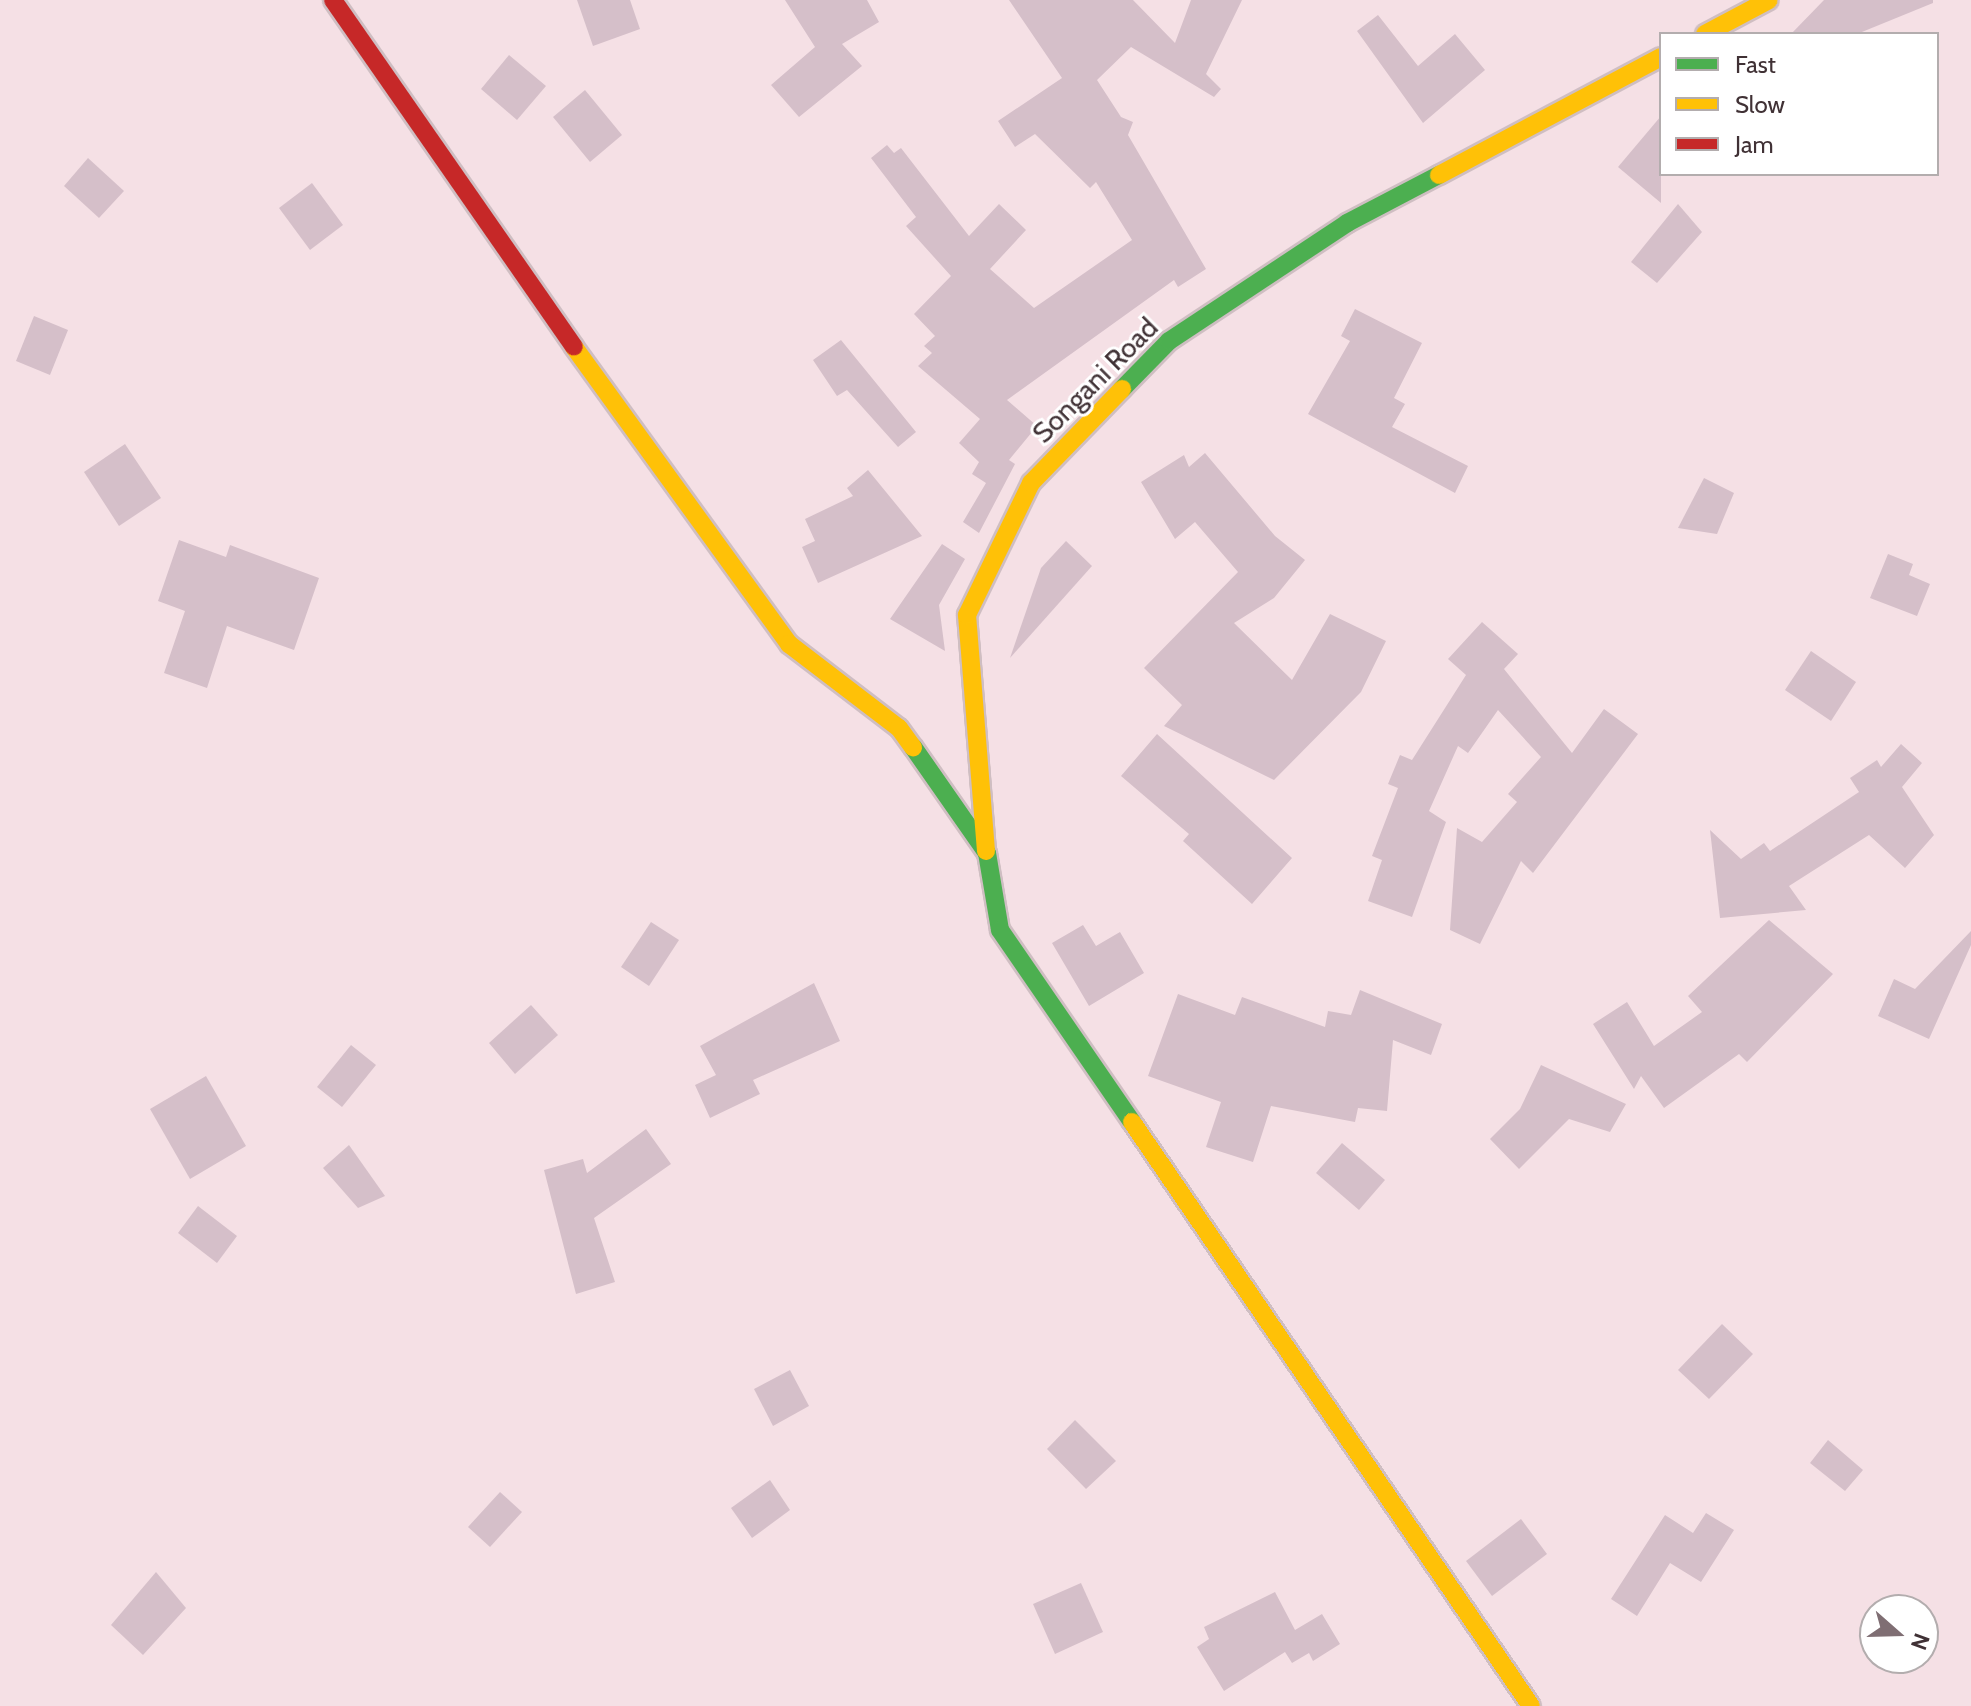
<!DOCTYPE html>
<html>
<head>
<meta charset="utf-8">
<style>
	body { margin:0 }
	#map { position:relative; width:1971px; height:1706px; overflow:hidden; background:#f5e0e5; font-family:Cabin,sans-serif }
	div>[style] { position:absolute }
	.building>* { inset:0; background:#d5bfc9 }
	.roads { filter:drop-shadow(2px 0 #cfbec2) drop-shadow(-2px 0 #cfbec2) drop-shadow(0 2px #cfbec2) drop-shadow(0 -2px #cfbec2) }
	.fast>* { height:18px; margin:-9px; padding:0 9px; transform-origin:9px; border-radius:9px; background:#4caf50 }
	.slow>* { height:18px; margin:-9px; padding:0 9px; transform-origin:9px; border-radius:9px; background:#ffc107 }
	.jam>* { height:18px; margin:-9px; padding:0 9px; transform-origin:9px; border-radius:9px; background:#c62828 }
	span { translate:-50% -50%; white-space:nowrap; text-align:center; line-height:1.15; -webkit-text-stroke:6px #fff; paint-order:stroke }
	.street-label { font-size:28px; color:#403135 }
	.legend { position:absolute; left:1659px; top:32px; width:280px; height:144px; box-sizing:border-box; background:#fff; border:2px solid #b3adae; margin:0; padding:10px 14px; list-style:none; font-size:24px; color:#403135 }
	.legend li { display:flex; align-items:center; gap:16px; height:40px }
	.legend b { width:40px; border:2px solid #b3adae }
	.north { position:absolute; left:1859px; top:1594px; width:80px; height:80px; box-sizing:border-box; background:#fff; border:2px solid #b3adae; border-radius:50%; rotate:110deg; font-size:22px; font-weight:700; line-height:32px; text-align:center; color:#403135 }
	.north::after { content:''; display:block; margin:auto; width:28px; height:36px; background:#7f6e73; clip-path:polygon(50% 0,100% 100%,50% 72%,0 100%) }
</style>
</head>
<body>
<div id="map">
	<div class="building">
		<i style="clip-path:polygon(577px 0,630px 0,640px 29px,593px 46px)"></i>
		<i style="clip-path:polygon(785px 0,867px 0,879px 22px,842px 44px,862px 66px,799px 117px,771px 85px,815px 47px)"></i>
		<i style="clip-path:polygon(1009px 0,1133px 0,1175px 43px,1191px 0,1242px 0,1206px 74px,1221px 89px,1214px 97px,1131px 47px,1097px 80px,1121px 117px,1133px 122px,1128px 135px,1206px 269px,1178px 287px,1174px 280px,1007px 400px,1037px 426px,1009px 460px,1015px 464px,979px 533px,963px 522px,986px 483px,972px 474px,979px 462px,959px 443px,980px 419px,918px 366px,932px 353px,924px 346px,935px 336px,914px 314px,951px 276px,906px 226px,916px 217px,871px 158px,887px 145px,894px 153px,901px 148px,969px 236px,999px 204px,1026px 230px,990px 269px,1034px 308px,1132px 240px,1096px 182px,1090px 188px,1035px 134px,1015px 147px,998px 121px,1062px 78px)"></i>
		<i style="clip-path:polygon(1824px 0,1933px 0,1933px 3px,1857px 34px,1791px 34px)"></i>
		<i style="clip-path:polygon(1378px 15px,1418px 66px,1455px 34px,1485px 70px,1423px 123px,1357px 31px)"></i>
		<i style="clip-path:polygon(509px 55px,546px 86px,517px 120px,481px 89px)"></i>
		<i style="clip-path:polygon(585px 90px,622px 135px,590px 162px,553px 117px)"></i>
		<i style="clip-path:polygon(1661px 116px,1661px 203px,1618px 167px)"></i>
		<i style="clip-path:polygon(88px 158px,124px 191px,99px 218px,64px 186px)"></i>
		<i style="clip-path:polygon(312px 183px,343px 225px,310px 250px,279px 208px)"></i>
		<i style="clip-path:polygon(1678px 204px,1702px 232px,1657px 283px,1631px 262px)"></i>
		<i style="clip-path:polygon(1355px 309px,1422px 343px,1394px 398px,1405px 404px,1392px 427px,1468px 466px,1455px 493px,1308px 414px,1350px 341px,1341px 336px)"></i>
		<i style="clip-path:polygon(34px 316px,68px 330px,50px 375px,16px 361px)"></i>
		<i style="clip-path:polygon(841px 340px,916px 432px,898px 447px,847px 390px,837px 396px,813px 360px)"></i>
		<i style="clip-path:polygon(125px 444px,161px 498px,119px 526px,84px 472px)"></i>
		<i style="clip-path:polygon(1205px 453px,1275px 536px,1305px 560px,1274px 598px,1234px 623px,1292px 680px,1330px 614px,1386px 641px,1361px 692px,1274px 780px,1164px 726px,1182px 705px,1144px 668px,1238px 572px,1195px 522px,1175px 539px,1141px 482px,1184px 455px,1189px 467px)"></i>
		<i style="clip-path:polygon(868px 470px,922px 536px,818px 583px,802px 547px,815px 541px,805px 519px,853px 496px,847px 488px)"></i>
		<i style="clip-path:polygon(1704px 478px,1734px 493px,1717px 534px,1678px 528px)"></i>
		<i style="clip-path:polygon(179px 540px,226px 557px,230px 545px,319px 578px,294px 650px,227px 626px,207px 688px,164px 673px,185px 611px,158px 601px)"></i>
		<i style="clip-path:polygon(1066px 541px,1092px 566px,1010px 658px,1041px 568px)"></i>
		<i style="clip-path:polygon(942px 544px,965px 559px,939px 605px,945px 651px,890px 619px)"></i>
		<i style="clip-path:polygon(1888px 554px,1913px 564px,1909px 575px,1930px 584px,1917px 616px,1870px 598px)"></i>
		<i style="clip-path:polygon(1482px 622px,1518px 654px,1504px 669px,1572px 753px,1604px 709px,1638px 734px,1533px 873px,1521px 861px,1480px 944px,1450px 930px,1457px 828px,1482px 842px,1517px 802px,1508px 794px,1541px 757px,1498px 710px,1468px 753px,1458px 746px,1429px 811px,1446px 822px,1412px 917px,1368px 901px,1382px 860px,1372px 856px,1398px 788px,1388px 784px,1400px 755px,1412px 760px,1466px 675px,1448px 659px)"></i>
		<i style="clip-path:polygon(1811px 651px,1856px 682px,1831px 721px,1785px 690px)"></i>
		<i style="clip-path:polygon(1157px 734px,1292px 858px,1252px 904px,1183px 841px,1189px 834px,1121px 776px)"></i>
		<i style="clip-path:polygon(1901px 744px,1922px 763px,1902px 787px,1934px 835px,1905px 868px,1869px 835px,1789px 886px,1806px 910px,1720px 918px,1710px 830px,1741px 859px,1764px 843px,1770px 851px,1859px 792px,1850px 778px,1877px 760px,1881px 767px)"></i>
		<i style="clip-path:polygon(1769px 920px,1833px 974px,1747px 1062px,1739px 1054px,1664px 1108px,1641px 1076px,1634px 1089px,1593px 1024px,1627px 1002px,1654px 1046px,1702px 1012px,1688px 996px)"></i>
		<i style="clip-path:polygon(651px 922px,679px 940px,649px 986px,621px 967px)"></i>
		<i style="clip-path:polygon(1083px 925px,1096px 946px,1120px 932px,1144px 973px,1089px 1006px,1052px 943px)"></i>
		<i style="clip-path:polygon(1971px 931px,1971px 945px,1929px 1039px,1878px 1016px,1894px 979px,1915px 989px)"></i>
		<i style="clip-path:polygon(814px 983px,840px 1041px,753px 1080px,760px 1094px,710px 1118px,695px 1085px,716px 1075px,700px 1046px)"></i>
		<i style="clip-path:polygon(1360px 990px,1442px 1024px,1431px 1055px,1393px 1040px,1387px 1111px,1358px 1108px,1355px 1122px,1271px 1106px,1253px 1162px,1206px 1147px,1221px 1102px,1148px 1076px,1178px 994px,1235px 1015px,1242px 997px,1325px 1027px,1328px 1011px,1351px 1015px)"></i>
		<i style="clip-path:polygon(531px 1005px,558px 1035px,515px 1074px,489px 1043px)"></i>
		<i style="clip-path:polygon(351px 1045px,376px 1065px,342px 1107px,317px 1087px)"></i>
		<i style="clip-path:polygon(1541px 1065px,1626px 1104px,1610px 1132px,1569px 1119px,1519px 1169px,1490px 1139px,1520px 1109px)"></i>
		<i style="clip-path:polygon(206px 1076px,246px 1146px,190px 1179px,150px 1109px)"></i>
		<i style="clip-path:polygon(646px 1129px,671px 1164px,594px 1218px,615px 1282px,576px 1294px,544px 1170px,583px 1159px,587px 1173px)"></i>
		<i style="clip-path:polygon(1342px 1143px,1385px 1180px,1359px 1210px,1316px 1173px)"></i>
		<i style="clip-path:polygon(349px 1145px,385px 1196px,358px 1208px,323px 1168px)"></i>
		<i style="clip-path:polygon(198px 1206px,237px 1236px,217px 1263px,178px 1233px)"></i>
		<i style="clip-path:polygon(1722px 1324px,1753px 1354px,1709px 1399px,1678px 1370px)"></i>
		<i style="clip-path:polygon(790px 1370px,809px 1406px,773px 1426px,754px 1389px)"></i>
		<i style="clip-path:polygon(1075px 1420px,1116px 1461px,1086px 1489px,1047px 1449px)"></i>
		<i style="clip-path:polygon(1828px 1440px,1863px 1470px,1845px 1491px,1810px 1463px)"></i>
		<i style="clip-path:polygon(770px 1480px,790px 1510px,752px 1538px,731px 1508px)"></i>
		<i style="clip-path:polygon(500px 1492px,522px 1512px,490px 1547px,468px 1527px)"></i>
		<i style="clip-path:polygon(1706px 1513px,1734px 1530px,1701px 1582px,1670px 1563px,1637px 1616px,1611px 1599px,1665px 1515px,1693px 1533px)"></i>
		<i style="clip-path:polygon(1521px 1519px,1547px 1554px,1492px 1596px,1466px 1561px)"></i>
		<i style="clip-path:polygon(156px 1572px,186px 1608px,143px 1655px,111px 1625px)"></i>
		<i style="clip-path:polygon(1081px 1583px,1103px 1632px,1055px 1654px,1033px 1604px)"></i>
		<i style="clip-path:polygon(1275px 1592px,1295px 1630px,1322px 1614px,1340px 1644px,1313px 1661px,1309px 1653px,1292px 1663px,1285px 1652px,1224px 1691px,1197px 1647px,1209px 1639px,1204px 1627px)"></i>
	</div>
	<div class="roads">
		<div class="fast">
			<i style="left:1122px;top:389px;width:67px;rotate:-45.6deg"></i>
			<i style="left:1169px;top:341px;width:214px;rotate:-33.5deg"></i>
			<i style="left:1347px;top:223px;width:104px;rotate:-27.6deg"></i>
			<i style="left:913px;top:747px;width:129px;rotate:55.1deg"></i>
			<i style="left:987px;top:853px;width:78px;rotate:80.4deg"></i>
			<i style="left:1000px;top:930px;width:233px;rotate:55.5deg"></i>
		</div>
		<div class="slow">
			<i style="left:1705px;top:34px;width:72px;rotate:-28deg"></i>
			<i style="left:1439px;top:175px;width:251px;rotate:-28deg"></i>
			<i style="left:574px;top:347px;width:367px;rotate:54.1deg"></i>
			<i style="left:789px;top:644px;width:138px;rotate:37.4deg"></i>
			<i style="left:899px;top:728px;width:24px;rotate:54deg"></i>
			<i style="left:986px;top:851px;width:237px;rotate:-94.6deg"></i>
			<i style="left:967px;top:615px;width:147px;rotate:-64.1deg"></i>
			<i style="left:1031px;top:483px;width:131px;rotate:-45.9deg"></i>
			<i style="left:1132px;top:1122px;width:707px;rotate:55.66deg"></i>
		</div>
		<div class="jam">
			<i style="left:333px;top:0;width:422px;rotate:55.2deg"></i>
		</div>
	</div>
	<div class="street-label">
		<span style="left:1095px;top:380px;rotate:-45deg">Songani Road</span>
	</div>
	<ul class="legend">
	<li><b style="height:10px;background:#4caf50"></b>Fast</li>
	<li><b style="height:10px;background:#ffc107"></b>Slow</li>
	<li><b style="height:10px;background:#c62828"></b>Jam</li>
	</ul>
	<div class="north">N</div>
</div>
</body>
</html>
